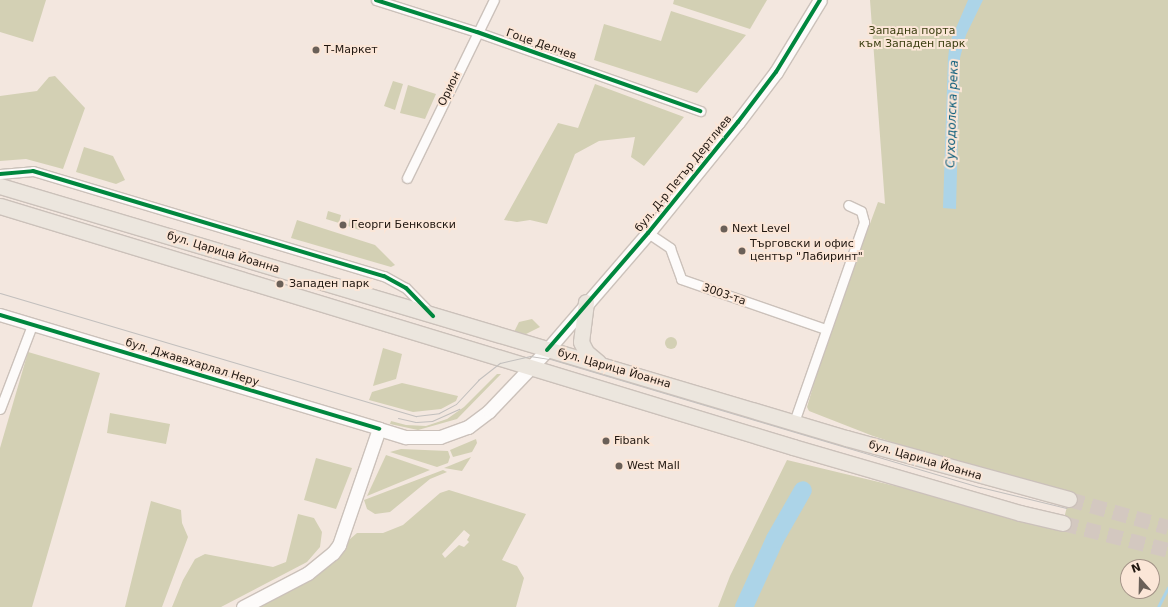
<!DOCTYPE html>
<html>
<head>
<meta charset="utf-8">
<style>
	body { margin:0 }
	#map { position:relative; width:1168px; height:607px; overflow:hidden; background:#f3e7df; font-family:"DejaVu Sans",sans-serif }
	div>[style] { position:absolute }
	.green>* { inset:0; background:#d3d0b4 }
	.round { border-radius:50% }
	.water>* { inset:0; background:#acd4e8 }
	.stream>* { height:3px; margin:-1.5px; padding:0 1.5px; transform-origin:1.5px; border-radius:1.5px; background:#acd4e8 }
	.river>* { height:18px; margin:-9px; padding:0 9px; transform-origin:9px; border-radius:9px; background:#acd4e8 }
	.primary-tunnel>* { height:15px; margin-top:-7.5px; transform-origin:0; background:repeating-linear-gradient(90deg,#d3c8c0 0 15px,transparent 0 23px) }
	.roads { filter:drop-shadow(1px 0 #cbc1ba) drop-shadow(-1px 0 #cbc1ba) drop-shadow(0 1px #cbc1ba) drop-shadow(0 -1px #cbc1ba) }
	.minor>* { height:9px; margin:-4.5px; padding:0 4.5px; transform-origin:4.5px; border-radius:4.5px; background:#fdfbfa }
	.tertiary>* { height:12px; margin:-6px; padding:0 6px; transform-origin:6px; border-radius:6px; background:#fdfbfa }
	.secondary>* { height:13px; margin:-6.5px; padding:0 6.5px; transform-origin:6.5px; border-radius:6.5px; background:#fdfbfa }
	.primary>* { height:15px; margin:-7.5px; padding:0 7.5px; transform-origin:7.5px; border-radius:7.5px; background:#ece6de }
	.tram>* { height:1px; margin:-0.5px; padding:0 0.5px; transform-origin:0.5px; border-radius:0.5px; background:#c2bfbd }
	.cycleway>* { height:4px; margin:-2px; padding:0 2px; transform-origin:2px; border-radius:2px; background:#00873e }
	.dots>* { width:11px; height:11px; translate:-50% -50%; box-sizing:border-box; border:2px solid #fbe6d7; border-radius:50% }
	span { translate:-50% -50%; white-space:nowrap; text-align:center; line-height:1.15; -webkit-text-stroke:4px #fbe6d7; paint-order:stroke }
	.park-label { font-size:11px; color:#3b3e10 }
	.street-label { font-size:11px; color:#201710 }
	.poi-label { font-size:11px; color:#201710 }
	.left { translate:0 -50%; text-align:left }
	.water-label { font-size:12px; color:#095b7a; font-style:italic }
	.north { position:absolute; left:1120px; top:559px; width:40px; height:40px; box-sizing:border-box; background:#fbe6d7; border:1px solid #a39387; border-radius:50%; rotate:340deg; font-size:11px; font-weight:700; line-height:16px; text-align:center; color:#201710 }
	.north::after { content:''; display:block; margin:auto; width:14px; height:18px; background:#6a6058; clip-path:polygon(50% 0,100% 100%,50% 72%,0 100%) }
</style>
</head>
<body>
<div id="map">
	<div class="green">
		<i style="clip-path:polygon(0 0,46px 0,33px 42px,0 32px)"></i>
		<i style="clip-path:polygon(674px 0,767px 0,750px 29px,673px 4px)"></i>
		<i style="clip-path:polygon(evenodd,870px 0,1168px 0,1168px 607px,718px 607px,730px 576px,787px 460px,1062px 526px,1069px 499px,873px 436px,809px 411px,807px 407px,826px 343px,878px 202px,885px 204px,870px 0,1128px 567px,1152px 567px,1152px 591px,1128px 591px,1128px 567px)"></i>
		<i style="clip-path:polygon(671px 11px,746px 35px,697px 93px,594px 60px,604px 24px,661px 41px)"></i>
		<i style="clip-path:polygon(55px 76px,85px 108px,63px 169px,26px 159px,0 161px,0 96px,37px 91px,49px 77px)"></i>
		<i style="clip-path:polygon(393px 81px,403px 84px,395px 110px,384px 106px)"></i>
		<i style="clip-path:polygon(595px 84px,684px 117px,644px 166px,631px 157px,635px 137px,599px 141px,575px 154px,547px 224px,530px 220px,517px 222px,504px 220px,558px 123px,578px 128px)"></i>
		<i style="clip-path:polygon(408px 85px,436px 94px,425px 119px,400px 113px)"></i>
		<i style="clip-path:polygon(84px 147px,113px 156px,125px 180px,116px 184px,76px 172px)"></i>
		<i style="clip-path:polygon(328px 211px,341px 215px,339px 223px,326px 219px)"></i>
		<i style="clip-path:polygon(350px 218px,366px 223px,364px 228px,359px 230px,348px 226px)"></i>
		<i style="clip-path:polygon(297px 220px,375px 245px,395px 265px,391px 267px,291px 238px)"></i>
		<i style="clip-path:polygon(532px 319px,540px 327px,526px 334px,514px 332px,519px 322px)"></i>
		<i class="round" style="left:665px;top:337px;width:12px;height:12px"></i>
		<i style="clip-path:polygon(383px 348px,402px 354px,396px 379px,373px 386px)"></i>
		<i style="clip-path:polygon(28px 352px,100px 373px,32px 607px,0 607px,0 448px)"></i>
		<i style="clip-path:polygon(497px 374px,501px 374px,457px 419px,418px 430px,390px 424px,391px 421px,406px 425px,426px 426px,447px 419px,464px 407px)"></i>
		<i style="clip-path:polygon(402px 383px,458px 396px,456px 401px,441px 409px,413px 412px,369px 400px,372px 392px)"></i>
		<i style="clip-path:polygon(110px 413px,170px 424px,166px 444px,107px 433px)"></i>
		<i style="clip-path:polygon(476px 439px,477px 443px,472px 452px,453px 457px,450px 450px)"></i>
		<i style="clip-path:polygon(401px 449px,448px 451px,450px 457px,448px 463px,437px 467px,390px 452px)"></i>
		<i style="clip-path:polygon(386px 455px,430px 470px,367px 496px)"></i>
		<i style="clip-path:polygon(471px 457px,462px 471px,444px 468px)"></i>
		<i style="clip-path:polygon(316px 458px,352px 468px,336px 509px,304px 500px)"></i>
		<i style="clip-path:polygon(443px 470px,447px 472px,430px 479px,390px 512px,375px 514px,367px 509px,364px 500px)"></i>
		<i style="clip-path:polygon(evenodd,449px 490px,526px 514px,502px 560px,517px 566px,524px 578px,516px 607px,258px 607px,311px 580px,339px 558px,350px 539px,357px 533px,383px 533px,403px 525px,440px 493px,449px 490px,464px 530px,470px 535px,467px 540px,469px 542px,464px 547px,459px 545px,445px 558px,442px 554px,464px 530px)"></i>
		<i style="clip-path:polygon(151px 501px,181px 510px,182px 523px,188px 537px,162px 607px,125px 607px)"></i>
		<i style="clip-path:polygon(298px 514px,314px 518px,322px 532px,320px 547px,307px 562px,221px 607px,172px 607px,183px 580px,195px 559px,205px 554px,273px 567px,286px 562px)"></i>
	</div>
	<div class="water">
		<i style="clip-path:polygon(968px 0,983px 0,966px 35px,960px 58px,956px 209px,943px 208px,948px 58px,950px 42px)"></i>
	</div>
	<div class="stream">
		<i style="left:1158px;top:607px;width:22px;rotate:-63deg"></i>
	</div>
	<div class="river">
		<i style="left:744px;top:607px;width:75px;rotate:-65.5deg"></i>
		<i style="left:775px;top:539px;width:56px;rotate:-60.3deg"></i>
	</div>
	<div class="primary-tunnel">
		<i style="left:1069px;top:499px;width:103px;rotate:15.8deg"></i>
		<i style="left:1063px;top:523px;width:108px;rotate:14.4deg"></i>
	</div>
	<div class="roads">
		<div class="minor">
			<i style="left:376px;top:0;width:106px;rotate:17.6deg"></i>
			<i style="left:477px;top:32px;width:237px;rotate:19.5deg"></i>
			<i style="left:0;top:174px;width:33px;rotate:-5deg"></i>
			<i style="left:33px;top:171px;width:366px;rotate:16.7deg"></i>
			<i style="left:384px;top:276px;width:25px;rotate:29deg"></i>
			<i style="left:406px;top:288px;width:33px;rotate:46deg"></i>
			<i style="left:407px;top:178px;width:198px;rotate:-64deg"></i>
			<i style="left:648px;top:233px;width:27px;rotate:34deg"></i>
			<i style="left:670px;top:248px;width:33px;rotate:70deg"></i>
			<i style="left:681px;top:279px;width:152px;rotate:19.1deg"></i>
			<i style="left:0;top:409px;width:90px;rotate:-69.1deg"></i>
			<i style="left:794px;top:422px;width:212px;rotate:-70.7deg"></i>
			<i style="left:864px;top:222px;width:11px;rotate:-105deg"></i>
			<i style="left:861px;top:211px;width:14px;rotate:-155deg"></i>
		</div>
		<div class="tertiary">
			<i style="left:0;top:315px;width:396px;rotate:16.7deg"></i>
		</div>
		<div class="secondary">
			<i style="left:243px;top:607px;width:73px;rotate:-27.6deg"></i>
			<i style="left:308px;top:573px;width:32px;rotate:-39deg"></i>
			<i style="left:333px;top:553px;width:10px;rotate:-53deg"></i>
			<i style="left:339px;top:545px;width:123px;rotate:-71deg"></i>
			<i style="left:379px;top:429px;width:28px;rotate:17deg"></i>
			<i style="left:406px;top:437px;width:34px"></i>
			<i style="left:440px;top:437px;width:30px;rotate:-20deg"></i>
			<i style="left:468px;top:427px;width:26px;rotate:-37deg"></i>
			<i style="left:489px;top:411px;width:84px;rotate:-46.4deg"></i>
			<i style="left:547px;top:350px;width:155px;rotate:-49.2deg"></i>
			<i style="left:648px;top:233px;width:143px;rotate:-51deg"></i>
			<i style="left:738px;top:122px;width:63px;rotate:-52.8deg"></i>
			<i style="left:776px;top:72px;width:84px;rotate:-58.6deg"></i>
		</div>
		<div class="primary">
			<i style="left:0;top:186px;width:883px;rotate:16.59deg"></i>
			<i style="left:846px;top:438px;width:231px;rotate:15.3deg"></i>
			<i style="left:0;top:206px;width:829px;rotate:16.9deg"></i>
			<i style="left:793px;top:447px;width:236px;rotate:16.2deg"></i>
			<i style="left:1020px;top:513px;width:44px;rotate:13.1deg"></i>
			<i style="left:586px;top:302px;width:40px;rotate:97.1deg"></i>
			<i style="left:581px;top:342px;width:11px;rotate:63deg"></i>
			<i style="left:586px;top:352px;width:16px;rotate:40deg"></i>
		</div>
	</div>
	<div class="tram">
		<i style="left:0;top:293px;width:434px;rotate:16.5deg"></i>
		<i style="left:416px;top:416px;width:23px;rotate:-7deg"></i>
		<i style="left:439px;top:413px;width:19px;rotate:-28deg"></i>
		<i style="left:456px;top:404px;width:33px;rotate:-47deg"></i>
		<i style="left:478px;top:380px;width:28px;rotate:-38deg"></i>
		<i style="left:500px;top:363px;width:31px;rotate:-13deg"></i>
		<i style="left:530px;top:356px;width:20px;rotate:9deg"></i>
		<i style="left:550px;top:359px;width:449px;rotate:16.6deg"></i>
		<i style="left:980px;top:487px;width:89px;rotate:13.6deg"></i>
		<i style="left:398px;top:418px;width:18px;rotate:13deg"></i>
		<i style="left:416px;top:422px;width:16px;rotate:-4deg"></i>
		<i style="left:432px;top:421px;width:30px;rotate:-24deg"></i>
	</div>
	<div class="cycleway">
		<i style="left:376px;top:0;width:106px;rotate:17.6deg"></i>
		<i style="left:477px;top:32px;width:237px;rotate:19.5deg"></i>
		<i style="left:0;top:174px;width:33px;rotate:-5deg"></i>
		<i style="left:33px;top:171px;width:366px;rotate:16.7deg"></i>
		<i style="left:384px;top:276px;width:25px;rotate:29deg"></i>
		<i style="left:406px;top:288px;width:39px;rotate:46deg"></i>
		<i style="left:0;top:315px;width:396px;rotate:16.7deg"></i>
		<i style="left:547px;top:350px;width:155px;rotate:-49.2deg"></i>
		<i style="left:648px;top:233px;width:143px;rotate:-51deg"></i>
		<i style="left:738px;top:122px;width:63px;rotate:-52.8deg"></i>
		<i style="left:776px;top:72px;width:84px;rotate:-58.6deg"></i>
	</div>
	<div class="dots">
		<i style="left:316px;top:50px;background:#6a6058"></i>
		<i style="left:343px;top:225px;background:#6a6058"></i>
		<i style="left:724px;top:229px;background:#6a6058"></i>
		<i style="left:742px;top:251px;background:#6a6058"></i>
		<i style="left:280px;top:284px;background:#6a6058"></i>
		<i style="left:606px;top:441px;background:#6a6058"></i>
		<i style="left:619px;top:466px;background:#6a6058"></i>
	</div>
	<div class="park-label">
		<span style="left:912px;top:38px">Западна порта<br>към Западен парк</span>
	</div>
	<div class="street-label">
		<span style="left:541px;top:45px;rotate:19deg">Гоце Делчев</span>
		<span style="left:450px;top:89px;rotate:-64deg">Орион</span>
		<span style="left:684px;top:174px;rotate:-51deg">бул. Д-р Петър Дертлиев</span>
		<span style="left:223px;top:253px;rotate:17deg">бул. Царица Йоанна</span>
		<span style="left:724px;top:295px;rotate:19deg">3003-та</span>
		<span style="left:192px;top:363px;rotate:17deg">бул. Джавахарлал Неру</span>
		<span style="left:614px;top:369px;rotate:16deg">бул. Царица Йоанна</span>
		<span style="left:925px;top:461px;rotate:16deg">бул. Царица Йоанна</span>
	</div>
	<div class="poi-label">
		<span class="left" style="left:324px;top:50px">Т-Маркет</span>
		<span class="left" style="left:351px;top:225px">Георги Бенковски</span>
		<span class="left" style="left:732px;top:229px">Next Level</span>
		<span class="left" style="left:750px;top:251px">Търговски и офис<br>център "Лабиринт"</span>
		<span class="left" style="left:289px;top:284px">Западен парк</span>
		<span class="left" style="left:614px;top:441px">Fibank</span>
		<span class="left" style="left:627px;top:466px">West Mall</span>
	</div>
	<div class="water-label">
		<span style="left:953px;top:114px;rotate:-88deg">Суходолска река</span>
	</div>
	<div class="north">N</div>
</div>
</body>
</html>
